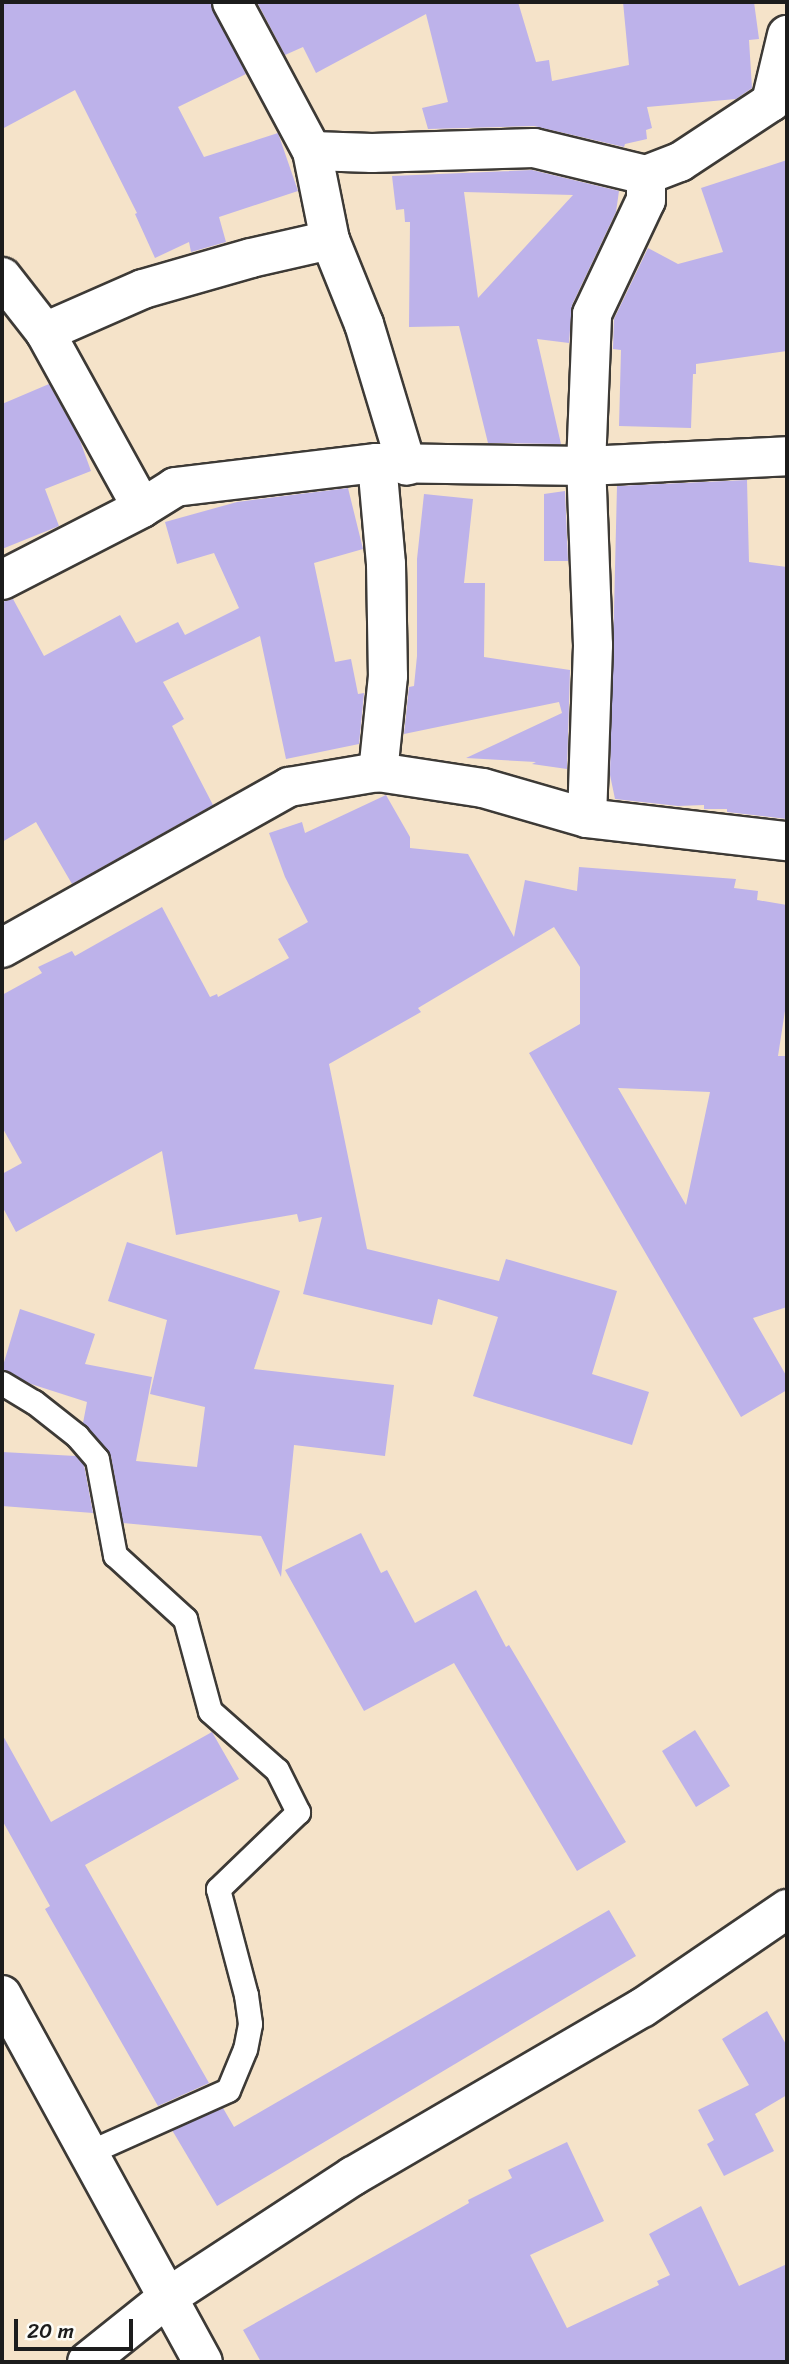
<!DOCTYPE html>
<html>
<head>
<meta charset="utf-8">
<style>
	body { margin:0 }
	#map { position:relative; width:789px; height:2364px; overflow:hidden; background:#f5e3c9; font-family:Sriracha,sans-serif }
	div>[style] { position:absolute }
	.building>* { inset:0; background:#bdb2ea }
	.roads { filter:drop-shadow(2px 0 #3d3a36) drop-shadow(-2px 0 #3d3a36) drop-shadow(0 2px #3d3a36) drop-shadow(0 -2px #3d3a36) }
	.service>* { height:23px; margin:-11.5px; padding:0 11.5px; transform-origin:11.5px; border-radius:11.5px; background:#fff }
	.minor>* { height:38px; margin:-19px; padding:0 19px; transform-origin:19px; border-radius:19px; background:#fff }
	span { translate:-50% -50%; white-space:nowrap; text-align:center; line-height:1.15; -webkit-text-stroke:5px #fdfcf7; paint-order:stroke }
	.frame { position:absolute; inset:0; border:4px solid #1c1c1c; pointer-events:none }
	.scale { position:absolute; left:14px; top:2319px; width:119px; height:32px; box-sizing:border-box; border:4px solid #1c1c1c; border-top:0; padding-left:9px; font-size:21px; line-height:24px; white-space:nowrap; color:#1c1c1c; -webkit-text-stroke:5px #fdfcf7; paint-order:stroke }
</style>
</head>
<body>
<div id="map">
	<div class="building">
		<i style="clip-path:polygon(2px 2px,210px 2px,246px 74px,178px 107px,204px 157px,278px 133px,298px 191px,219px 217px,226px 242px,191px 252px,189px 242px,155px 258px,135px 214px,137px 213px,75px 90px,2px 129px)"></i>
		<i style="clip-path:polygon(257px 2px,518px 2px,536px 62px,549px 60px,552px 81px,629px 65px,623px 2px,754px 2px,759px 39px,749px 40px,752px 88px,736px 99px,647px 107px,652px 128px,646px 130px,647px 139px,625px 144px,624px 147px,534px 126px,428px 129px,422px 108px,448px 102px,426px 14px,316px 73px,303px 47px,285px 55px)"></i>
		<i style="clip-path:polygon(787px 160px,787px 351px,696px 364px,696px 374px,693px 374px,691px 428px,619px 426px,621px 350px,613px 349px,614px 319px,648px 248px,678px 264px,723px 252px,701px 188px)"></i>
		<i style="clip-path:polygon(evenodd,532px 170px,619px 191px,616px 212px,572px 305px,569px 343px,537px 339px,561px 444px,488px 443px,459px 326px,409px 327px,410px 222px,405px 222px,404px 209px,396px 210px,392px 176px,532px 170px,464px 192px,573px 195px,478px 298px,464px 192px)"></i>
		<i style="clip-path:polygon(49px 384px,79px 438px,91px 471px,45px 489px,59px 526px,2px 549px,2px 404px)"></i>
		<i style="clip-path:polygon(747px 480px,749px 562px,787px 567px,787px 819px,727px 812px,727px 809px,704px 809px,704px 805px,678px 806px,615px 799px,610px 775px,617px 486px)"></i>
		<i style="clip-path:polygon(348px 488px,363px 549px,314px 563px,335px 662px,351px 659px,358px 694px,364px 693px,359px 744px,286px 759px,260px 636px,163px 682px,184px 719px,172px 726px,213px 805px,72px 884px,36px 822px,2px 842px,2px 602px,13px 599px,44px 656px,120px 615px,136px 643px,178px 622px,185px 635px,239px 608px,214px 553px,177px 564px,165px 522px,237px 502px)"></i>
		<i style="clip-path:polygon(565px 491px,568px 561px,544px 561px,544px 494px)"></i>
		<i style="clip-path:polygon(424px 494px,473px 499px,464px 583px,485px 583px,484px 657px,570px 670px,567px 769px,532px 764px,536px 762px,466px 758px,562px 713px,559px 702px,404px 734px,409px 687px,414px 686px,417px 656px,417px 559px)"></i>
		<i style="clip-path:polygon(evenodd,386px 795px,410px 837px,410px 848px,468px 854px,514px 937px,525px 880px,577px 891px,579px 867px,736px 879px,734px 888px,758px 891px,757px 900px,787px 905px,787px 998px,778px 1056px,787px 1056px,787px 1307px,753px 1318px,787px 1377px,787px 1390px,741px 1417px,529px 1053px,580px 1024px,580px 967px,554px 927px,418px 1008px,421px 1012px,329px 1064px,367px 1249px,499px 1281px,506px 1259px,617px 1291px,592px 1374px,649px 1392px,632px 1445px,473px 1396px,498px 1317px,438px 1299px,432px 1325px,303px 1294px,322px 1217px,299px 1222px,297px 1214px,176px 1235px,162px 1151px,16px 1232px,2px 1206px,2px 1174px,22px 1163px,2px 1127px,2px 995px,42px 973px,38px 967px,72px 951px,75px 956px,162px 907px,210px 997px,217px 994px,218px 997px,289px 958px,278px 939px,308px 922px,285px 877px,269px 833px,302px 822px,305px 833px,386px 795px,618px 1088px,710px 1092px,686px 1205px,618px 1088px)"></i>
		<i style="clip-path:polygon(127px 1242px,280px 1291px,254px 1369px,394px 1385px,385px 1456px,294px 1445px,281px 1577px,261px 1536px,123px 1523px,111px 1456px,83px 1423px,87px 1402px,31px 1384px,2px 1369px,20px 1309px,95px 1334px,85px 1364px,152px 1377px,136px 1461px,197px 1467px,205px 1407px,150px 1394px,167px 1320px,108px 1301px)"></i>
		<i style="clip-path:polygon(2px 1452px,76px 1456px,84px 1465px,93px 1513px,2px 1506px)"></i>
		<i style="clip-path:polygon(361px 1533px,381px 1573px,387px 1570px,415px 1623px,476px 1590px,506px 1647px,509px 1645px,626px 1842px,577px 1871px,454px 1663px,364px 1711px,285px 1570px)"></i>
		<i style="clip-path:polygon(695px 1730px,730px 1786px,696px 1807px,662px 1751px)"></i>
		<i style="clip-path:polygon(212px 1732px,239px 1779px,85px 1865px,209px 2083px,158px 2106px,45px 1909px,50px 1906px,2px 1820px,2px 1734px,51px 1822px)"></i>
		<i style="clip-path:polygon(609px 1910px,636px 1956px,217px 2206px,172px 2130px,223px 2108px,234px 2127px)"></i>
		<i style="clip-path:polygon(767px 2011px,787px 2046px,787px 2095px,755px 2114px,774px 2151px,724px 2176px,707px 2144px,714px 2140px,698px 2110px,749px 2085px,722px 2039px)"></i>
		<i style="clip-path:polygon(567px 2142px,604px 2221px,530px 2255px,567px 2328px,659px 2285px,657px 2281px,670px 2275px,649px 2234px,701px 2206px,739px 2286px,787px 2264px,787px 2362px,261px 2362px,243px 2330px,469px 2203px,468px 2200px,512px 2178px,508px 2170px)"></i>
	</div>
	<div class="roads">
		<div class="service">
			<i style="left:2px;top:1383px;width:37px;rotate:31deg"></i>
			<i style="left:34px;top:1402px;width:55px;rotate:38.3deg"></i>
			<i style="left:77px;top:1436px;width:30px;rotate:49deg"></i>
			<i style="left:97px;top:1459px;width:98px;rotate:79.4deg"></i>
			<i style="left:115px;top:1555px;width:95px;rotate:42.4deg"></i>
			<i style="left:185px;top:1619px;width:95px;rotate:74.8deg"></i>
			<i style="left:210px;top:1711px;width:89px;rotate:41.4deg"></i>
			<i style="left:277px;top:1770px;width:47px;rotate:63.4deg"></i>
			<i style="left:298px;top:1812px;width:111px;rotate:136.1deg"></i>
			<i style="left:218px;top:1889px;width:110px;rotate:75.2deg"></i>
			<i style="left:246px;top:1995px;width:29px;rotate:82deg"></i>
			<i style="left:250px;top:2024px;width:25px;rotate:101deg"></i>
			<i style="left:245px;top:2049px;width:44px;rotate:112.5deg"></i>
			<i style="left:228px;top:2090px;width:154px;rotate:155.9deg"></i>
		</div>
		<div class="minor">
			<i style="left:232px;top:2px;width:169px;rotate:61.8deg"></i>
			<i style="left:312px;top:151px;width:91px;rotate:78.6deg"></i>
			<i style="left:330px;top:240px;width:91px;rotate:68deg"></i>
			<i style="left:364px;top:324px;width:148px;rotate:73.2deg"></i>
			<i style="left:312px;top:151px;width:60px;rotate:1.9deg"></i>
			<i style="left:372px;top:153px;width:162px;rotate:-1.8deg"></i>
			<i style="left:534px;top:148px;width:115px;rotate:13.6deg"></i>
			<i style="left:2px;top:277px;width:70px;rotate:52deg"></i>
			<i style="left:45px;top:332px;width:201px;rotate:61.1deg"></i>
			<i style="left:45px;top:332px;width:107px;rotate:-23.7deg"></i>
			<i style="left:143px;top:289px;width:112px;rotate:-16deg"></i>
			<i style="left:251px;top:258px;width:81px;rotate:-12.8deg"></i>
			<i style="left:377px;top:463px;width:101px;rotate:84.9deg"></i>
			<i style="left:386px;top:564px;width:112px;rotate:89deg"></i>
			<i style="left:388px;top:676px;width:97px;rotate:95.9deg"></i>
			<i style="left:2px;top:580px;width:157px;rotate:-27.2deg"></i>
			<i style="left:142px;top:508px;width:39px;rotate:-32deg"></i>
			<i style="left:175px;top:487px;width:203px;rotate:-6.8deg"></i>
			<i style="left:377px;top:463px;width:209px;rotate:0.8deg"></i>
			<i style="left:586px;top:466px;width:201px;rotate:-2.8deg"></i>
			<i style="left:587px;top:818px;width:173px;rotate:-88deg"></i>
			<i style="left:593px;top:645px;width:179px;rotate:-92.2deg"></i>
			<i style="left:586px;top:466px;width:152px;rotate:-87.7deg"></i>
			<i style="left:592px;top:314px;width:126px;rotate:-64.7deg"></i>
			<i style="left:646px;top:200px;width:25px;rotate:-90deg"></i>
			<i style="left:646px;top:175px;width:36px;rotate:-21deg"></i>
			<i style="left:680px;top:162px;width:109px;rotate:-33.4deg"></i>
			<i style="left:771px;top:102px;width:69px;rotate:-76.6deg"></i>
			<i style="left:2px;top:948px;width:329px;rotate:-29.3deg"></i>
			<i style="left:289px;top:787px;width:90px;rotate:-9.6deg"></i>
			<i style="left:378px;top:772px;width:106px;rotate:8.7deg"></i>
			<i style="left:483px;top:788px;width:108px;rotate:16.1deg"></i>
			<i style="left:587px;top:818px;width:201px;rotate:6.6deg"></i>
			<i style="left:2px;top:1995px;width:418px;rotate:61.3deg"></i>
			<i style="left:87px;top:2362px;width:104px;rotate:-38.7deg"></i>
			<i style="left:168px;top:2297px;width:221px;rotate:-33.2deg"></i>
			<i style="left:353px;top:2176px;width:334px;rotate:-30.2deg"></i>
			<i style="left:642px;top:2008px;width:176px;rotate:-34.3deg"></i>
		</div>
	</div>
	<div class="frame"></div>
	<div class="scale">20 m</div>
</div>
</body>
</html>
